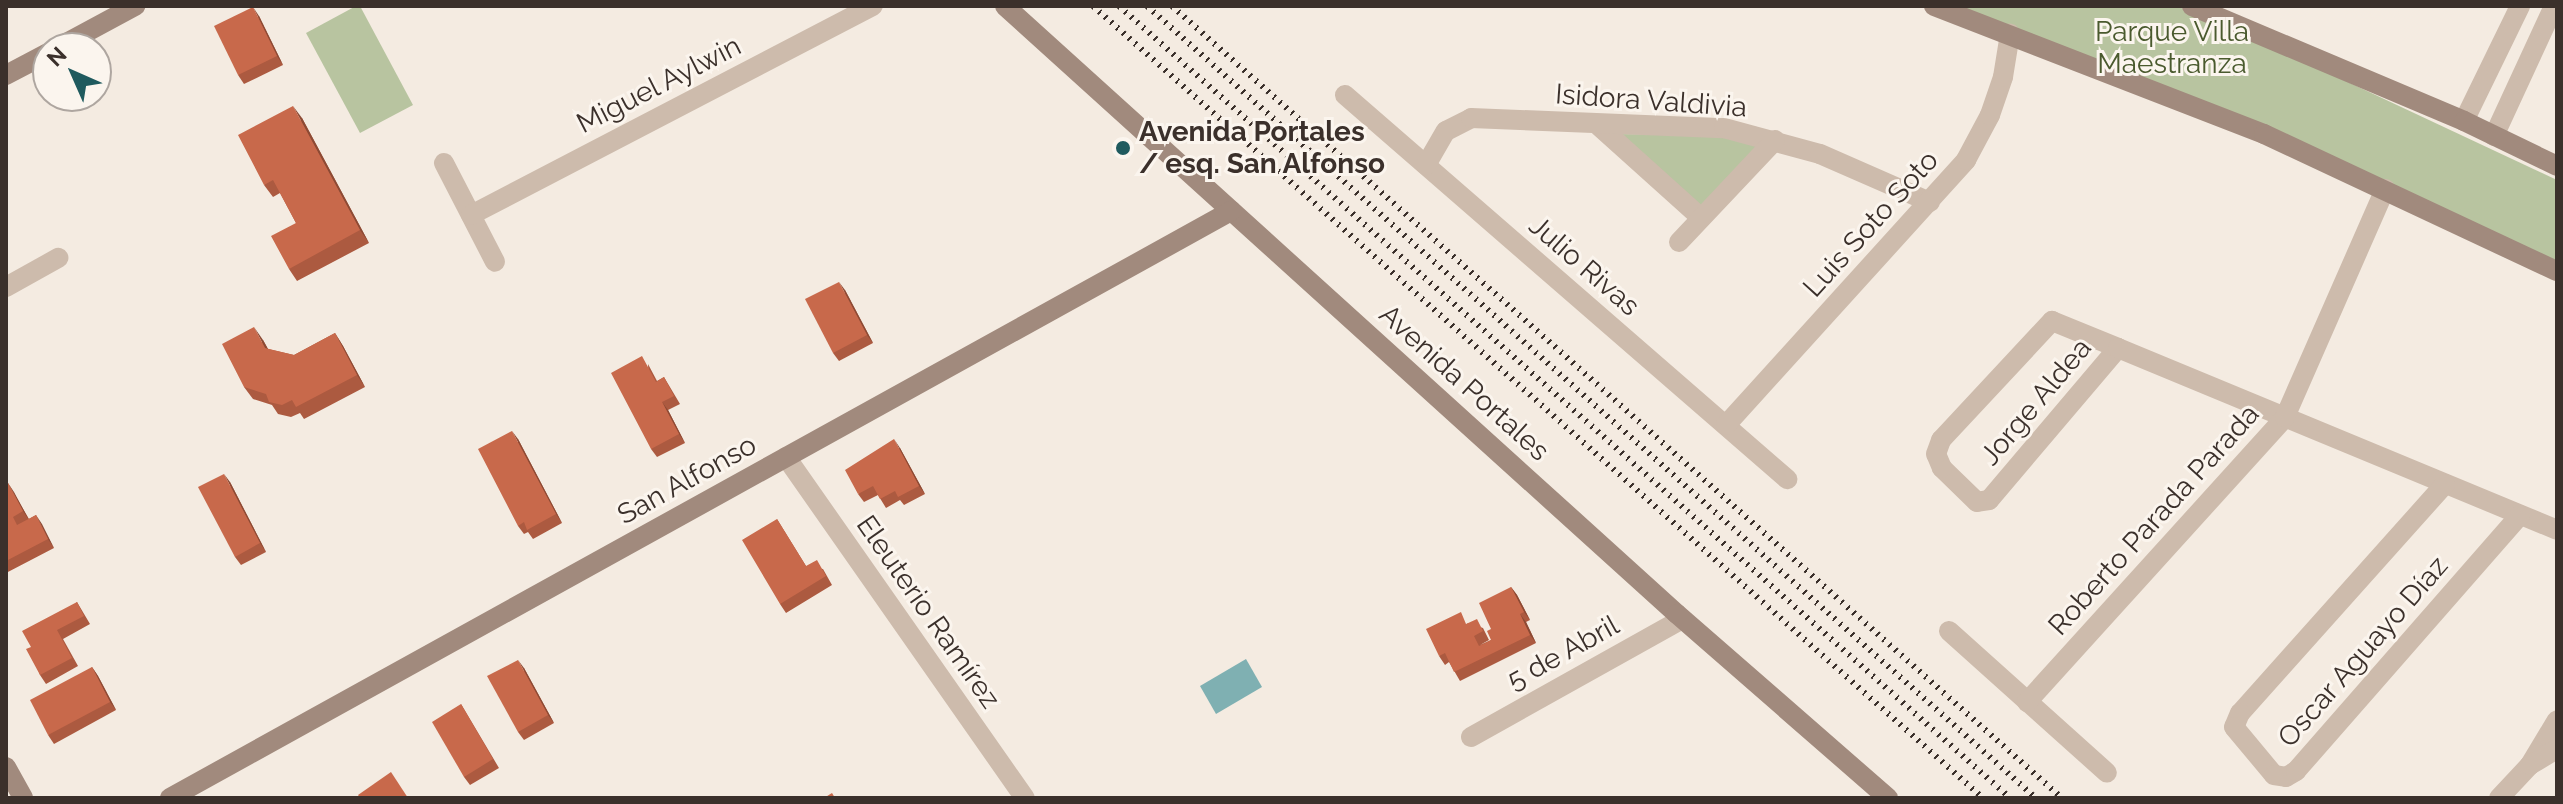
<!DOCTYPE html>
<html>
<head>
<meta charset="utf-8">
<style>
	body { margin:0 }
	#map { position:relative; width:2563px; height:804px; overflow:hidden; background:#f4ebe1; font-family:Raleway,sans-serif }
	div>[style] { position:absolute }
	.green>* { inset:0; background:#b8c4a0 }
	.water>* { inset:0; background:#7fb0b2 }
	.street>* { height:20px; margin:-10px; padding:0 10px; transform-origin:10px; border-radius:10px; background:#cdbbac }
	.secondary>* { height:20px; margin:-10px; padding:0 10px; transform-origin:10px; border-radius:10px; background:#a18a7d }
	.rail>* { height:6px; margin-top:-3px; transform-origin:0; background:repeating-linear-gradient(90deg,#3b302b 0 2px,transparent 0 8px) }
	.wall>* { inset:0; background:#ac5a40 }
	.shaded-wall>* { inset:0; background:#8c4a34 }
	.building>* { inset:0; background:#c8694b }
	.dots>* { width:22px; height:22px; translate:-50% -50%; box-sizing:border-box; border:4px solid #fbf5ee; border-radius:50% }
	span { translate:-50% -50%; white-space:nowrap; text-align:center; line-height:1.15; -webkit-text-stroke:6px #fbf5ee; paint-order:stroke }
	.park-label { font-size:28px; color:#4a5a2e }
	.street-label { font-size:28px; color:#3b302b }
	.poi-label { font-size:28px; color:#3b302b; font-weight:700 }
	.left { translate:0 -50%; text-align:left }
	.frame { position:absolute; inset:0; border:8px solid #3b302b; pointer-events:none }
	.north { position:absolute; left:32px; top:32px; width:80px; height:80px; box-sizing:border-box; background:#fbf5ee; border:2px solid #aea6a0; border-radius:50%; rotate:315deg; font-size:22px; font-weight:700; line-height:32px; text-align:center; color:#3b302b }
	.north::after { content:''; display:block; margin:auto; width:28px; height:36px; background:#1f5a5e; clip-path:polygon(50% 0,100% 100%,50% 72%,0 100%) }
</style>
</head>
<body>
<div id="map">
	<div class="green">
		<i style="clip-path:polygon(356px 6px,360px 6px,413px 105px,360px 133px,306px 33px)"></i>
		<i style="clip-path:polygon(1953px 6px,2177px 6px,2282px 51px,2557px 180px,2557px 267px)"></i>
		<i style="clip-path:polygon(1616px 134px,1713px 135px,1760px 142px,1702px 208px)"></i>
	</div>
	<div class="water">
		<i style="clip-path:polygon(1246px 659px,1262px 687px,1216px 714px,1200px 686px)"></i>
	</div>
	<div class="street">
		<i style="left:1345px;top:95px;width:586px;rotate:40.98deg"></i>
		<i style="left:2464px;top:121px;width:128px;rotate:-64deg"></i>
		<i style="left:1599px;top:126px;width:137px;rotate:42deg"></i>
		<i style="left:2494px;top:136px;width:143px;rotate:-65.2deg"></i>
		<i style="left:444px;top:163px;width:111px;rotate:62.7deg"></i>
		<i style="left:1426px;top:165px;width:39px;rotate:-60deg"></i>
		<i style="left:1446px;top:131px;width:28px;rotate:-27deg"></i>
		<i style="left:1471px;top:118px;width:253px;rotate:2.3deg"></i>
		<i style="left:1724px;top:128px;width:99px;rotate:15.2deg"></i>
		<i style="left:1820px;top:154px;width:120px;rotate:23.6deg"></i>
		<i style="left:471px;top:215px;width:453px;rotate:-27.5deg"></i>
		<i style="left:1679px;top:242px;width:140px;rotate:-46.7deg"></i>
		<i style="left:6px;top:287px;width:60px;rotate:-29.1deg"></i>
		<i style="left:2118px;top:348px;width:199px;rotate:130.3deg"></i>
		<i style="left:1989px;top:500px;width:12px;rotate:171deg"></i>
		<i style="left:1977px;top:502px;width:49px;rotate:-135.8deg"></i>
		<i style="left:1942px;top:468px;width:15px;rotate:-113deg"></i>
		<i style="left:1936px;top:454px;width:15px;rotate:-70deg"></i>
		<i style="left:1941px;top:440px;width:163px;rotate:-47deg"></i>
		<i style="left:2052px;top:321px;width:71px;rotate:22.2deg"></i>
		<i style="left:2118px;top:348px;width:475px;rotate:22.5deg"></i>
		<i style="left:1726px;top:425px;width:358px;rotate:-47.8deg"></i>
		<i style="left:1966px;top:160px;width:51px;rotate:-61.9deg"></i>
		<i style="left:1990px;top:115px;width:40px;rotate:-71.1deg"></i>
		<i style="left:2003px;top:77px;width:44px;rotate:-80.8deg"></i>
		<i style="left:786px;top:457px;width:416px;rotate:55deg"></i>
		<i style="left:2445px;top:484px;width:307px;rotate:131.8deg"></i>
		<i style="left:2240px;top:713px;width:15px;rotate:113deg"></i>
		<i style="left:2234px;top:727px;width:62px;rotate:50.2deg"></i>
		<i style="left:2274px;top:775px;width:12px;rotate:9deg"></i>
		<i style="left:2286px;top:777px;width:12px;rotate:-31deg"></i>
		<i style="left:2296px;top:771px;width:340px;rotate:-48.8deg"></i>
		<i style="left:1949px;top:631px;width:212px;rotate:41.9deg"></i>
		<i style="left:2027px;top:702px;width:384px;rotate:-47.8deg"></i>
		<i style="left:2285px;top:417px;width:249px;rotate:-66.3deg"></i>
		<i style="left:1471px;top:737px;width:242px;rotate:-29.2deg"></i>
		<i style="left:2530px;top:765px;width:52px;rotate:-59deg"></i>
		<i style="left:2499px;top:798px;width:45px;rotate:-46.8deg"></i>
		<i style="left:2530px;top:765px;width:31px;rotate:-31deg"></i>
	</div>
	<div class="secondary">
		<i style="left:1005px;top:6px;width:906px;rotate:42.14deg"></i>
		<i style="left:1677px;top:614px;width:280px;rotate:41.1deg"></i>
		<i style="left:1934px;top:6px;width:354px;rotate:21.2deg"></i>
		<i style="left:2264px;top:134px;width:323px;rotate:25.1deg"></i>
		<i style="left:2192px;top:6px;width:295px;rotate:22.9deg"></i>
		<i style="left:2464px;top:121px;width:103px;rotate:25.8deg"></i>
		<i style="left:57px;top:48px;width:89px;rotate:-28.3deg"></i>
		<i style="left:6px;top:75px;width:47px;rotate:-27.6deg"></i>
		<i style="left:6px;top:767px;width:35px;rotate:61deg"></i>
		<i style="left:170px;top:798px;width:1213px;rotate:-28.95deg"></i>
	</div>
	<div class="rail">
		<i style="left:1093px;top:6px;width:1191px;rotate:41.67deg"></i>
		<i style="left:1119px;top:6px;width:1192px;rotate:41.63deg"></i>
		<i style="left:1147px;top:6px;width:1191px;rotate:41.7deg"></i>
		<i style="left:1172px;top:6px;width:1191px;rotate:41.67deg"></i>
	</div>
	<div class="wall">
		<i style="clip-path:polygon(259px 16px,283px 65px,244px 84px,238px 75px)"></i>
		<i style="clip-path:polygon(302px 118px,369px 243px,297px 281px,289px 269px,296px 223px,280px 193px,273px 197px,264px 185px)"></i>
		<i style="clip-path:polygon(845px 290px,873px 343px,839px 361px,833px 353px)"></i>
		<i style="clip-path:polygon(335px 333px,343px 346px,365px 387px,304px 419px,300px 413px,291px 417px,278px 414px,272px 405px,253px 399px,244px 387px,263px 340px,268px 349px,294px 355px)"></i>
		<i style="clip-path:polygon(648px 364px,657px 381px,664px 377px,680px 404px,668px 410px,685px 443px,657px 457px,651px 449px)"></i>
		<i style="clip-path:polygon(518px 439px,562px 523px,533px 539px,528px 532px,524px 534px,518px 526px)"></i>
		<i style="clip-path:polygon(900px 448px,925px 494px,904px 505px,900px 500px,886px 508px,878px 495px,864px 502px,858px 494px)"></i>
		<i style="clip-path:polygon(230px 482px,266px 552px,241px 565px,235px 557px)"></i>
		<i style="clip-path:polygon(8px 483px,29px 519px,36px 515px,54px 548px,6px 573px,6px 484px)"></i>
		<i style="clip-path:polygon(777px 519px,806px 566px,823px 569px,832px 585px,786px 613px,780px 604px)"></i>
		<i style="clip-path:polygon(1511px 587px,1517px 595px,1530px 620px,1526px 622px,1536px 643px,1460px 681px,1449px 662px,1445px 665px,1439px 656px,1468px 623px,1483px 628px,1489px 640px,1480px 645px,1491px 640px,1491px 629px)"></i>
		<i style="clip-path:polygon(77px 602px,90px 624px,63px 639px,78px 666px,46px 684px,40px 675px,31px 647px)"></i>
		<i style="clip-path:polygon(92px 667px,98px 676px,116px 710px,54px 744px,48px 735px)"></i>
		<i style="clip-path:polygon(524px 668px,554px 723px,524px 740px,518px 732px)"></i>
		<i style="clip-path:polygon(461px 704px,499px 768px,470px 785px,464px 777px)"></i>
	</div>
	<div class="shaded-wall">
		<i style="clip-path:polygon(253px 7px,259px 16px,283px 65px,277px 56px)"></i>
		<i style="clip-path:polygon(293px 106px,302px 118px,369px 243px,360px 230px)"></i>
		<i style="clip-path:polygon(839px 282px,845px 290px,873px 343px,867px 335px)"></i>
		<i style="clip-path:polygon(254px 327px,263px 340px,274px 360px,265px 348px)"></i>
		<i style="clip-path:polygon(335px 333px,343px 346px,365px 387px,357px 375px)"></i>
		<i style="clip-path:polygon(662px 402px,668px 410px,685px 443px,679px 434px)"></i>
		<i style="clip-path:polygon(512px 431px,518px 439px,562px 523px,556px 514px)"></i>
		<i style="clip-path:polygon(894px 439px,900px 448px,925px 494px,919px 486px)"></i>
		<i style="clip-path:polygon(224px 474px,230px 482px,266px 552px,260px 543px)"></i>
		<i style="clip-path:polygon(8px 483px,14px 492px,29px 520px,23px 511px)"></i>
		<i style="clip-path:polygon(36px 515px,42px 524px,54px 548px,48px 539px)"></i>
		<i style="clip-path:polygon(1511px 587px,1517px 595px,1530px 620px,1524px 612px)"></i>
		<i style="clip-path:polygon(1520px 614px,1526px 622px,1536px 643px,1530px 635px)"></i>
		<i style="clip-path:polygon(518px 660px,524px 668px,554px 723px,548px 715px)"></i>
		<i style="clip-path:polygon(92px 667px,98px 676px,116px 710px,110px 702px)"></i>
	</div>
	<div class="building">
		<i style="clip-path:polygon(253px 7px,277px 56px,238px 75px,214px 26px)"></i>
		<i style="clip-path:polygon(293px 106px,360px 230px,289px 269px,271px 236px,296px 223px,273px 180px,264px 185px,238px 135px)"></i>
		<i style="clip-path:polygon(839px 282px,867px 335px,833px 353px,805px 299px)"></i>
		<i style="clip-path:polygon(254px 327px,265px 348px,294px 355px,335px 333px,357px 375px,296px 407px,292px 400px,282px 405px,269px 402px,266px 394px,244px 387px,222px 344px)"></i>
		<i style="clip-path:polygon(642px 356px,656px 382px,664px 377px,674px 396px,662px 402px,679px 434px,651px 449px,611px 373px)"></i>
		<i style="clip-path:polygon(512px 431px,556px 514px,527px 530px,524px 522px,518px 526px,478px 449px)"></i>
		<i style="clip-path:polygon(894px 439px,919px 486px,898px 497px,895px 491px,880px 499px,873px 486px,858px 494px,845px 470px)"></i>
		<i style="clip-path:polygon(224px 474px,260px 543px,235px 557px,198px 487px)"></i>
		<i style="clip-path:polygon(8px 483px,23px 511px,13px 517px,17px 525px,36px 515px,48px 539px,6px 561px,6px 484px)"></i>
		<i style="clip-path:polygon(777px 519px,806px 566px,817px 560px,826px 576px,780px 604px,742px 540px)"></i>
		<i style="clip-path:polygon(1511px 587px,1524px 612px,1520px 614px,1530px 635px,1454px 672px,1445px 653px,1439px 656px,1426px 629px,1461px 612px,1466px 624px,1477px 619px,1483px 631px,1474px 636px,1479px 646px,1491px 640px,1487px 631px,1491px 629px,1479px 603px)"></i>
		<i style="clip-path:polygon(77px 602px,84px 616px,57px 630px,72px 658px,40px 675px,26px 649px,31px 647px,22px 631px)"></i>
		<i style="clip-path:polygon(518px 660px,548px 715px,518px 732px,487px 676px)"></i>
		<i style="clip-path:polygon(92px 667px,110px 702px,48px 735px,30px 700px)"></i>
		<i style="clip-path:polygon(461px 704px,493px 759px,464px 777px,432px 722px)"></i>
		<i style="clip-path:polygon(391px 772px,408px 798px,360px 798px,358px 795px)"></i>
		<i style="clip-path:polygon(832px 793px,835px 798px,824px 798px)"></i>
	</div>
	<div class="dots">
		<i style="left:1123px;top:148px;background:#1f5a5e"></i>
	</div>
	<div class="park-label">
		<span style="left:2172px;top:48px">Parque Villa<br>Maestranza</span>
	</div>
	<div class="street-label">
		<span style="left:659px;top:85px;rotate:-27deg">Miguel Aylwin</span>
		<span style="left:1651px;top:101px;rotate:4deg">Isidora Valdivia</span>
		<span style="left:1871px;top:224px;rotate:-48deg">Luis Soto Soto</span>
		<span style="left:1584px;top:266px;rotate:41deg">Julio Rivas</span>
		<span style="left:1464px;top:383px;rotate:42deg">Avenida Portales</span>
		<span style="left:2036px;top:402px;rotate:-50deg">Jorge Aldea</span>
		<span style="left:687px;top:480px;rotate:-29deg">San Alfonso</span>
		<span style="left:2154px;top:520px;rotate:-48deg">Roberto Parada Parada</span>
		<span style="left:928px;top:612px;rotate:55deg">Eleuterio Ramírez</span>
		<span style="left:2363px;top:652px;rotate:-49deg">Oscar Aguayo Díaz</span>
		<span style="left:1563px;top:653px;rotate:-29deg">5 de Abril</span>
	</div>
	<div class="poi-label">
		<span class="left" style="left:1139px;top:148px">Avenida Portales<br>/ esq. San Alfonso</span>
	</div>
	<div class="frame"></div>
	<div class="north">N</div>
</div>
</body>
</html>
